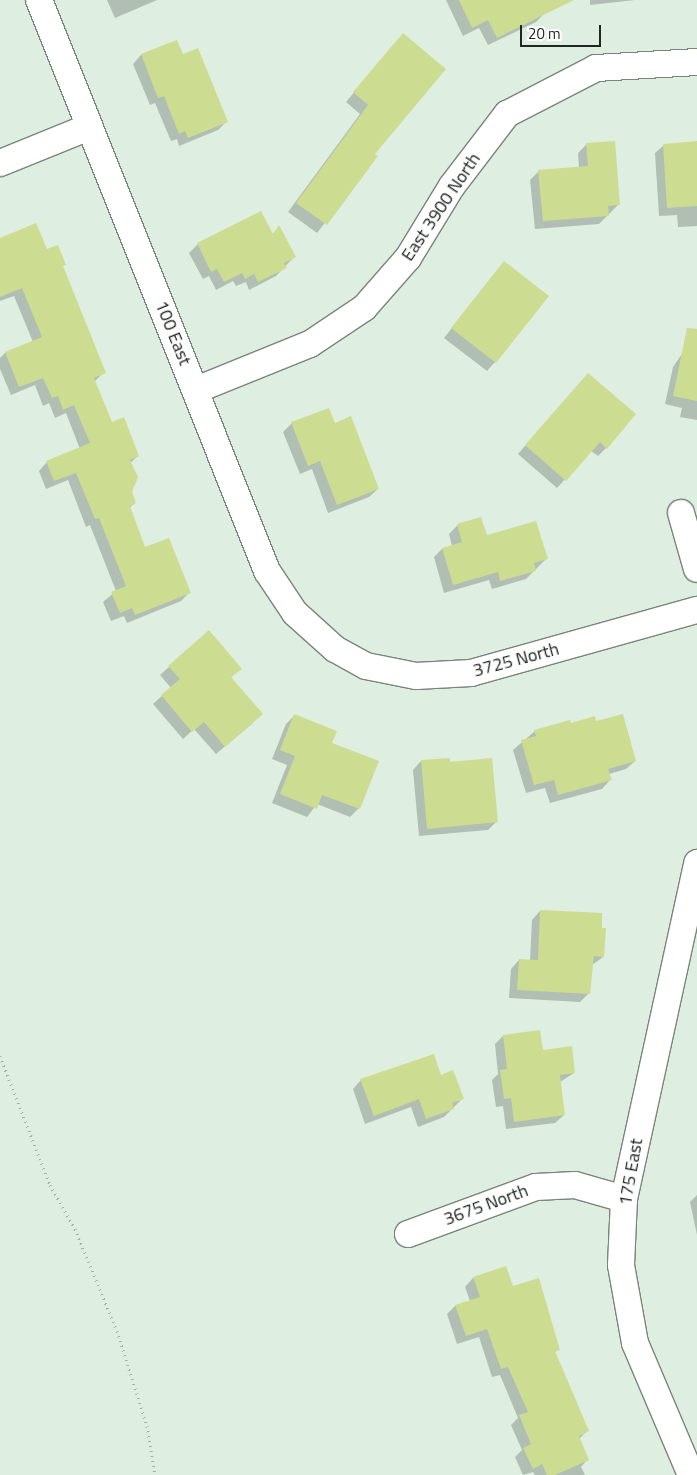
<!DOCTYPE html>
<html>
<head>
<meta charset="utf-8">
<style>
	body { margin:0 }
	#map { position:relative; width:697px; height:1475px; overflow:hidden; background:#deeee0; font-family:"Titillium Web",sans-serif }
	div>[style] { position:absolute }
	.shadow>* { inset:0; background:#0003 }
	.building>* { inset:0; background:#ccdd91 }
	.path>* { height:3px; margin-top:-1.5px; transform-origin:0; background:repeating-linear-gradient(90deg,#a4b1a6 0 1px,transparent 0 5px) }
	.roads { filter:drop-shadow(1px 0 #78867a) drop-shadow(-1px 0 #78867a) drop-shadow(0 1px #78867a) drop-shadow(0 -1px #78867a) }
	.street>* { height:26px; margin:-13px; padding:0 13px; transform-origin:13px; border-radius:13px; background:#fff }
	span { translate:-50% -50%; white-space:nowrap; text-align:center; line-height:1.15; -webkit-text-stroke:4px #fff; paint-order:stroke }
	.street-label { font-size:18px; color:#202621 }
	.scale { position:absolute; left:520px; top:25px; width:81px; height:22px; box-sizing:border-box; border:2px solid #202621; border-top:0; padding-left:6px; font-size:15px; line-height:18px; white-space:nowrap; color:#202621; -webkit-text-stroke:4px #fff; paint-order:stroke }
</style>
</head>
<body>
<div id="map">
	<div class="shadow">
		<i style="clip-path:polygon(107px 0,157px 0,115px 18px)"></i>
		<i style="clip-path:polygon(446px 0,538px 0,544px 14px,536px 22px,488px 45px,479px 28px,463px 36px)"></i>
		<i style="clip-path:polygon(590px 0,635px 0,590px 5px)"></i>
		<i style="clip-path:polygon(176px 41px,182px 56px,227px 121px,218px 130px,179px 146px,177px 139px,171px 141px,155px 103px,150px 105px,133px 64px,141px 55px)"></i>
		<i style="clip-path:polygon(395px 43px,374px 155px,376px 156px,317px 233px,288px 212px,360px 114px,346px 102px)"></i>
		<i style="clip-path:polygon(697px 142px,697px 226px,678px 227px,677px 215px,659px 216px,655px 153px,664px 145px)"></i>
		<i style="clip-path:polygon(587px 144px,619px 204px,599px 224px,535px 229px,530px 180px,539px 171px,579px 168px,578px 153px)"></i>
		<i style="clip-path:polygon(279px 228px,294px 257px,276px 276px,249px 290px,246px 282px,236px 286px,233px 281px,216px 290px,209px 276px,203px 279px,189px 253px,198px 244px,272px 235px)"></i>
		<i style="clip-path:polygon(0 239px,46px 251px,62px 267px,104px 372px,94px 382px,111px 423px,138px 456px,130px 463px,131px 492px,135px 503px,129px 508px,144px 549px,189px 593px,181px 601px,127px 623px,124px 616px,111px 621px,103px 602px,116px 591px,90px 525px,86px 527px,68px 480px,46px 489px,39px 471px,47px 462px,80px 449px,66px 413px,55px 418px,49px 403px,43px 406px,35px 385px,11px 395px,0 369px,0 358px,5px 353px,33px 342px,14px 296px,0 301px)"></i>
		<i style="clip-path:polygon(496px 272px,495px 362px,487px 371px,444px 338px)"></i>
		<i style="clip-path:polygon(697px 332px,697px 420px,680px 417px,682px 408px,665px 404px,673px 367px)"></i>
		<i style="clip-path:polygon(580px 383px,606px 448px,598px 456px,591px 451px,557px 488px,518px 454px)"></i>
		<i style="clip-path:polygon(292px 423px,334px 424px,378px 489px,369px 497px,328px 513px,312px 469px,300px 474px,283px 432px)"></i>
		<i style="clip-path:polygon(481px 519px,486px 537px,546px 559px,526px 579px,492px 589px,489px 580px,444px 593px,434px 557px,442px 549px,452px 546px,449px 534px,457px 526px)"></i>
		<i style="clip-path:polygon(169px 667px,240px 669px,230px 678px,253px 723px,216px 754px,194px 729px,183px 739px,153px 704px,171px 688px,160px 675px)"></i>
		<i style="clip-path:polygon(294px 716px,331px 744px,359px 808px,350px 817px,317px 804px,307px 817px,272px 803px,287px 765px,272px 759px,286px 724px)"></i>
		<i style="clip-path:polygon(596px 723px,635px 761px,626px 769px,609px 774px,610px 780px,602px 789px,550px 803px,545px 788px,526px 793px,513px 750px,535px 731px)"></i>
		<i style="clip-path:polygon(421px 761px,449px 764px,497px 821px,488px 830px,419px 836px,413px 770px)"></i>
		<i style="clip-path:polygon(540px 911px,603px 957px,592px 965px,589px 993px,580px 1002px,509px 998px,511px 969px,519px 960px,530px 961px,532px 920px)"></i>
		<i style="clip-path:polygon(503px 1036px,542px 1051px,574px 1073px,560px 1082px,564px 1115px,555px 1123px,506px 1129px,503px 1106px,496px 1107px,492px 1080px,498px 1074px,495px 1044px)"></i>
		<i style="clip-path:polygon(440px 1076px,462px 1099px,444px 1117px,418px 1127px,411px 1107px,365px 1124px,353px 1089px,361px 1080px)"></i>
		<i style="clip-path:polygon(697px 1195px,697px 1235px,690px 1202px)"></i>
		<i style="clip-path:polygon(473px 1278px,512px 1288px,558px 1349px,554px 1353px,587px 1431px,579px 1439px,588px 1459px,581px 1467px,585px 1475px,535px 1475px,533px 1472px,523px 1475px,515px 1457px,522px 1450px,511px 1425px,518px 1418px,500px 1375px,492px 1377px,479px 1337px,457px 1344px,447px 1314px,455px 1306px,470px 1301px,465px 1287px)"></i>
	</div>
	<div class="building">
		<i style="clip-path:polygon(459px 0,574px 0,497px 38px,488px 20px,472px 28px)"></i>
		<i style="clip-path:polygon(403px 33px,446px 69px,375px 154px,378px 156px,327px 225px,296px 203px,368px 105px,353px 92px)"></i>
		<i style="clip-path:polygon(177px 40px,183px 54px,198px 48px,228px 122px,188px 138px,185px 131px,179px 134px,164px 96px,158px 98px,141px 54px)"></i>
		<i style="clip-path:polygon(615px 141px,620px 205px,608px 206px,609px 216px,543px 221px,538px 170px,588px 166px,586px 143px)"></i>
		<i style="clip-path:polygon(697px 141px,697px 206px,667px 208px,663px 144px)"></i>
		<i style="clip-path:polygon(261px 211px,273px 234px,279px 225px,296px 257px,284px 263px,287px 268px,258px 282px,254px 274px,245px 279px,242px 273px,224px 282px,217px 269px,211px 272px,197px 243px)"></i>
		<i style="clip-path:polygon(36px 223px,47px 249px,58px 245px,66px 265px,63px 266px,106px 373px,94px 378px,112px 422px,124px 417px,139px 456px,130px 460px,138px 477px,132px 492px,136px 503px,130px 506px,145px 547px,169px 538px,191px 593px,135px 615px,132px 608px,120px 613px,111px 592px,126px 586px,99px 518px,95px 519px,76px 473px,54px 481px,46px 461px,90px 443px,74px 405px,63px 410px,58px 396px,52px 398px,43px 378px,19px 387px,5px 352px,42px 337px,22px 288px,0 297px,0 238px)"></i>
		<i style="clip-path:polygon(504px 261px,549px 296px,496px 363px,451px 328px)"></i>
		<i style="clip-path:polygon(687px 328px,697px 329px,697px 401px,673px 396px)"></i>
		<i style="clip-path:polygon(588px 373px,636px 414px,607px 449px,600px 442px,566px 481px,525px 445px)"></i>
		<i style="clip-path:polygon(329px 408px,335px 423px,351px 416px,379px 489px,337px 505px,320px 461px,308px 466px,291px 422px)"></i>
		<i style="clip-path:polygon(481px 517px,487px 535px,536px 521px,548px 559px,534px 563px,536px 571px,500px 581px,498px 572px,453px 585px,442px 548px,462px 542px,457px 524px)"></i>
		<i style="clip-path:polygon(209px 630px,242px 669px,231px 677px,263px 714px,225px 747px,204px 722px,192px 732px,161px 695px,180px 679px,168px 666px)"></i>
		<i style="clip-path:polygon(294px 714px,337px 731px,332px 743px,379px 761px,360px 809px,322px 795px,317px 809px,280px 794px,295px 756px,280px 750px)"></i>
		<i style="clip-path:polygon(623px 714px,636px 761px,608px 769px,612px 780px,558px 795px,554px 780px,534px 785px,521px 740px,536px 736px,534px 730px,570px 720px,571px 723px,595px 716px,596px 721px)"></i>
		<i style="clip-path:polygon(450px 758px,450px 762px,492px 758px,498px 822px,427px 829px,421px 760px)"></i>
		<i style="clip-path:polygon(540px 910px,602px 913px,602px 928px,606px 928px,604px 957px,594px 956px,590px 994px,517px 990px,519px 959px,538px 960px)"></i>
		<i style="clip-path:polygon(540px 1030px,543px 1050px,572px 1046px,575px 1073px,560px 1075px,565px 1115px,514px 1122px,511px 1098px,504px 1099px,500px 1070px,507px 1069px,503px 1035px)"></i>
		<i style="clip-path:polygon(434px 1054px,441px 1075px,453px 1070px,464px 1099px,452px 1103px,454px 1109px,426px 1119px,419px 1099px,374px 1116px,360px 1079px)"></i>
		<i style="clip-path:polygon(506px 1266px,513px 1286px,539px 1278px,560px 1350px,555px 1351px,589px 1431px,579px 1436px,589px 1460px,555px 1475px,547px 1475px,542px 1464px,533px 1469px,523px 1448px,531px 1444px,519px 1415px,528px 1412px,508px 1367px,501px 1369px,487px 1329px,466px 1336px,455px 1305px,480px 1297px,473px 1277px)"></i>
	</div>
	<div class="path">
		<i style="left:0;top:1056px;width:138px;rotate:68.8deg"></i>
		<i style="left:50px;top:1185px;width:51px;rotate:60.4deg"></i>
		<i style="left:75px;top:1229px;width:110px;rotate:67.6deg"></i>
		<i style="left:117px;top:1331px;width:100px;rotate:72.5deg"></i>
		<i style="left:147px;top:1426px;width:50px;rotate:80.7deg"></i>
	</div>
	<div class="roads">
		<div class="street">
			<i style="left:39px;top:0;width:615px;rotate:68.23deg"></i>
			<i style="left:267px;top:571px;width:50px;rotate:56.3deg"></i>
			<i style="left:295px;top:613px;width:54px;rotate:42deg"></i>
			<i style="left:335px;top:649px;width:35px;rotate:29deg"></i>
			<i style="left:366px;top:666px;width:51px;rotate:11.3deg"></i>
			<i style="left:416px;top:676px;width:55px;rotate:-3.1deg"></i>
			<i style="left:471px;top:673px;width:235px;rotate:-15.6deg"></i>
			<i style="left:0;top:163px;width:96px;rotate:-22deg"></i>
			<i style="left:196px;top:390px;width:123px;rotate:-22deg"></i>
			<i style="left:310px;top:344px;width:65px;rotate:-33.7deg"></i>
			<i style="left:364px;top:308px;width:67px;rotate:-48.7deg"></i>
			<i style="left:408px;top:258px;width:84px;rotate:-58.6deg"></i>
			<i style="left:452px;top:186px;width:91px;rotate:-52.6deg"></i>
			<i style="left:507px;top:114px;width:100px;rotate:-27.3deg"></i>
			<i style="left:596px;top:68px;width:101px;rotate:-3.4deg"></i>
			<i style="left:681px;top:513px;width:58px;rotate:74.1deg"></i>
			<i style="left:408px;top:1234px;width:136px;rotate:-20.2deg"></i>
			<i style="left:536px;top:1187px;width:39px;rotate:-3deg"></i>
			<i style="left:575px;top:1185px;width:51px;rotate:15.9deg"></i>
			<i style="left:691px;top:1475px;width:143px;rotate:-113deg"></i>
			<i style="left:635px;top:1343px;width:79px;rotate:-100.2deg"></i>
			<i style="left:621px;top:1265px;width:66px;rotate:-87.4deg"></i>
			<i style="left:624px;top:1199px;width:344px;rotate:-77.7deg"></i>
		</div>
	</div>
	<div class="street-label">
		<span style="left:441px;top:207px;rotate:-56deg">East 3900 North</span>
		<span style="left:173px;top:333px;rotate:68deg">100 East</span>
		<span style="left:516px;top:660px;rotate:-15deg">3725 North</span>
		<span style="left:631px;top:1172px;rotate:-80deg">175 East</span>
		<span style="left:486px;top:1205px;rotate:-20deg">3675 North</span>
	</div>
	<div class="scale">20 m</div>
</div>
</body>
</html>
